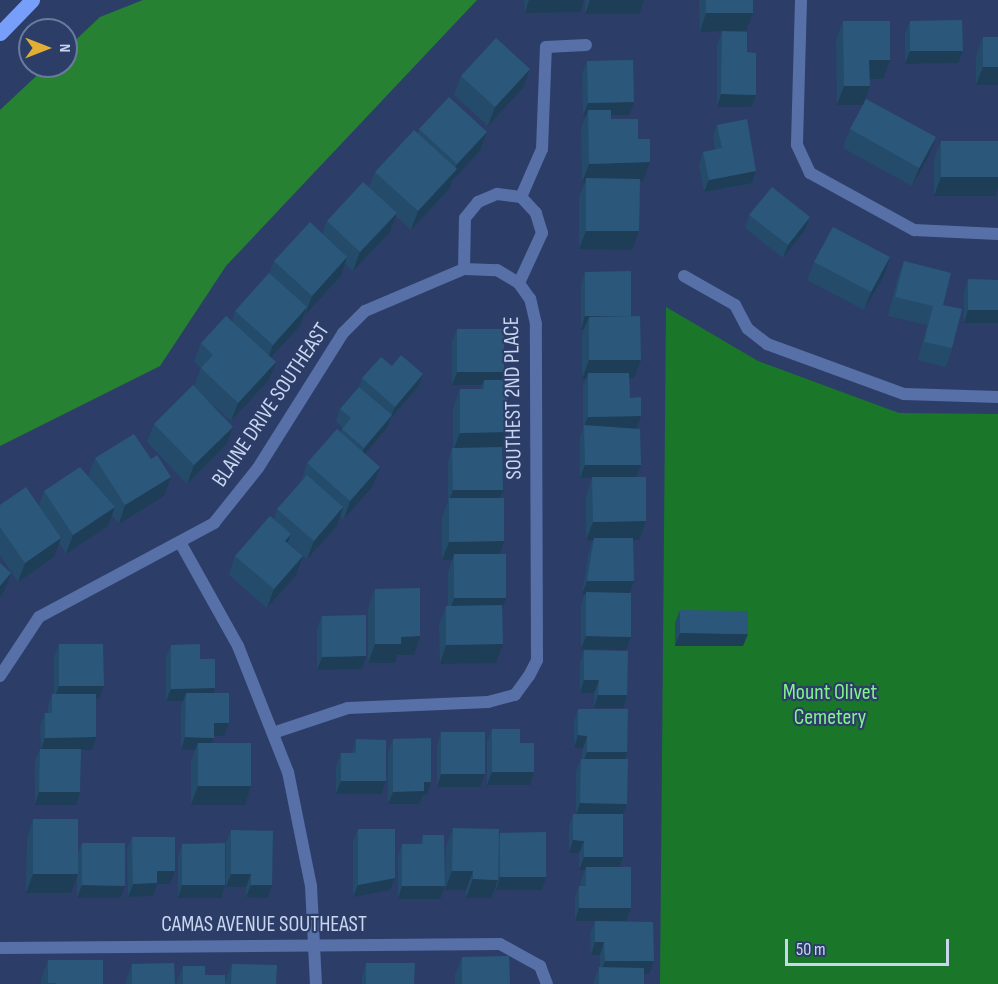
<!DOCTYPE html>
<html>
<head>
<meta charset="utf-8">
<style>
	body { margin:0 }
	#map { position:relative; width:998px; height:984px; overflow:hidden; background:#2c3e68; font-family:"Sofia Sans Condensed",sans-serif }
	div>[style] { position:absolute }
	.green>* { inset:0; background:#1a7729 }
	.forest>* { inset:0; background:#268232 }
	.minor>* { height:12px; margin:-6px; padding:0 6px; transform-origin:6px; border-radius:6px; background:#5770a8 }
	.primary>* { height:15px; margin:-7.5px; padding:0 7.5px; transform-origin:7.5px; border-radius:7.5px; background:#779ef8 }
	.wall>* { inset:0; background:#254b6a }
	.shaded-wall>* { inset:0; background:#1e3d56 }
	.building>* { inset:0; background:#2b577b }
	span { translate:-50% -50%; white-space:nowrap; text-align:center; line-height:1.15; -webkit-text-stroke:4.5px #2c3e68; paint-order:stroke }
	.street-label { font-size:22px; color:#cad6f0 }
	.park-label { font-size:22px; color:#83f38a }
	.north { position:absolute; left:18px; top:18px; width:60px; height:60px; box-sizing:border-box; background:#2c3e68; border:2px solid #6b7b9e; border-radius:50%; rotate:90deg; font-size:16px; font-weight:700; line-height:24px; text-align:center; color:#cad6f0 }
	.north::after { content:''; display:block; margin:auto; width:21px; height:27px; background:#e1af34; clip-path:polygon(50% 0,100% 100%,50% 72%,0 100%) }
	.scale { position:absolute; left:785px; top:939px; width:164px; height:27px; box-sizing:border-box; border:3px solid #cad6f0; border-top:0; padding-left:8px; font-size:18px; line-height:21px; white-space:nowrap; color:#cad6f0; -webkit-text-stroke:4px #2c3e68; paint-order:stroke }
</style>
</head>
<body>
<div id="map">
	<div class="green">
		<i style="clip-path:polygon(666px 307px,758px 361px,899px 413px,998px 414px,998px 984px,660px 984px)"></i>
	</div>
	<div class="forest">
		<i style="clip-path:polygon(143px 0,477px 0,226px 266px,160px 366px,0 446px,0 110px,47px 66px,66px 66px,66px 49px,100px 17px)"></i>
	</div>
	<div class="minor">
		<i style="left:801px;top:0;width:145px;rotate:91.6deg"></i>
		<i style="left:797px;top:145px;width:31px;rotate:65deg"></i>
		<i style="left:810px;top:173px;width:119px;rotate:28.7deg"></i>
		<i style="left:914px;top:230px;width:84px;rotate:2.7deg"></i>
		<i style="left:464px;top:269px;width:51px;rotate:-88.9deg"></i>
		<i style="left:465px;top:218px;width:21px;rotate:-51deg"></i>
		<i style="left:478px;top:202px;width:21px;rotate:-23deg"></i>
		<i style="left:497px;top:194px;width:24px;rotate:7deg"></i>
		<i style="left:684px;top:276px;width:59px;rotate:29.6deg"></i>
		<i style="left:735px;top:305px;width:27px;rotate:62deg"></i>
		<i style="left:748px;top:329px;width:24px;rotate:38deg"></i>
		<i style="left:767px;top:344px;width:146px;rotate:20.1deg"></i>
		<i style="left:904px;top:394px;width:94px;rotate:1.8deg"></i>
		<i style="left:181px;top:544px;width:117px;rotate:60.8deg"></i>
		<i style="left:238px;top:646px;width:136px;rotate:68.4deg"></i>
		<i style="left:288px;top:772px;width:116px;rotate:78.6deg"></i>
		<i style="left:311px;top:886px;width:98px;rotate:87.1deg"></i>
		<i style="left:0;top:676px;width:71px;rotate:-56.5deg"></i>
		<i style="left:39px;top:617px;width:199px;rotate:-28.2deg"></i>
		<i style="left:214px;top:523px;width:70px;rotate:-51.3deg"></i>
		<i style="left:258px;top:468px;width:160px;rotate:-57.8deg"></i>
		<i style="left:343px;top:333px;width:31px;rotate:-45deg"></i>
		<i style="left:365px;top:311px;width:108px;rotate:-23deg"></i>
		<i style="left:464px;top:269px;width:33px;rotate:2deg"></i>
		<i style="left:497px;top:270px;width:26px;rotate:31deg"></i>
		<i style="left:273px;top:733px;width:79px;rotate:-18.4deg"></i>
		<i style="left:348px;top:708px;width:140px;rotate:-2.5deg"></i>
		<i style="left:488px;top:702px;width:28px;rotate:-15deg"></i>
		<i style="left:515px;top:695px;width:24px;rotate:-54deg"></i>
		<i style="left:529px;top:676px;width:18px;rotate:-63deg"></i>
		<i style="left:537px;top:660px;width:336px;rotate:-90.2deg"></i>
		<i style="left:536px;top:324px;width:26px;rotate:-103deg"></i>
		<i style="left:530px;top:299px;width:19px;rotate:-125deg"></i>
		<i style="left:519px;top:283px;width:55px;rotate:-65.3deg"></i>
		<i style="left:542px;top:233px;width:21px;rotate:-107deg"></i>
		<i style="left:536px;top:213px;width:22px;rotate:-133deg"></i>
		<i style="left:521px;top:197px;width:52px;rotate:-66.4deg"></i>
		<i style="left:542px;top:149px;width:102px;rotate:-87.8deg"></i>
		<i style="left:546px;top:47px;width:40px;rotate:-2.9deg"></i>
		<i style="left:0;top:948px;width:500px;rotate:-0.46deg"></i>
		<i style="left:500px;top:944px;width:46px;rotate:28.8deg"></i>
		<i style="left:540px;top:966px;width:19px;rotate:69deg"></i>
	</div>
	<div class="primary">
		<i style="left:0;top:33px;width:46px;rotate:-45.9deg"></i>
	</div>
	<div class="wall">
		<i style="clip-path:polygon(524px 0,584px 0,580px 12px,525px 13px)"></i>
		<i style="clip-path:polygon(585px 0,644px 0,639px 14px,585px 14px)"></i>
		<i style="clip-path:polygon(699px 0,753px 0,753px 13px,746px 31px,747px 52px,756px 95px,751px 107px,717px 107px,717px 44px,722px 32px,700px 32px)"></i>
		<i style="clip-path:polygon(843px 21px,883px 79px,869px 79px,870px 86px,863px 105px,837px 105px,836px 40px)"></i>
		<i style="clip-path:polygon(910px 21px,963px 51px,958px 63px,905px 64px,905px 34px)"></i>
		<i style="clip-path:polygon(983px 37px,998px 37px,998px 85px,976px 85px,976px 56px)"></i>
		<i style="clip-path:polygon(587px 61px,629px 115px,611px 115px,611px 119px,638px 139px,643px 181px,640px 181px,639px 231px,632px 250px,579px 249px,579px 197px,585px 183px,582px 183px,581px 129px,586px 116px,583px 116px,582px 74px)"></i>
		<i style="clip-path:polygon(530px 69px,523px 88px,488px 126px,454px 95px,461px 76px)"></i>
		<i style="clip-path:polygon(717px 125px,756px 171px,752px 183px,704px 192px,699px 165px,703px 152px,715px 150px,713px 137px)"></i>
		<i style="clip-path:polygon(419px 129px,487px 132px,480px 151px,452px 181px,450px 188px,411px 230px,396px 216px,390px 232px,353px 271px,345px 264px,341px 276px,305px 315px,304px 314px,300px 326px,271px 358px,269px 380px,231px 421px,204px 397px,226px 445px,187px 484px,147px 442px,154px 424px,194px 386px,201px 368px,194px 362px,201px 343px,232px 321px,235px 311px,269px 274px,274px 261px,322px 234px,327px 221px,369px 187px,375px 172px,418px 133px)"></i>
		<i style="clip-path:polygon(850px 129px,929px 156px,912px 186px,843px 148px)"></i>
		<i style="clip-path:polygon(941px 141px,995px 196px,934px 196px,934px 160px)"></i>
		<i style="clip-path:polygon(749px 215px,810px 217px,805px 230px,783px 258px,745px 228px)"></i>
		<i style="clip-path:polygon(904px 261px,943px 305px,952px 348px,946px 367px,918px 360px,927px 325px,888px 316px,897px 280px)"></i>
		<i style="clip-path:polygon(814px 262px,884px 276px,864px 310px,807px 280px)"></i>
		<i style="clip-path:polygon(585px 272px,631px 316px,634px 378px,629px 378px,630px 398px,641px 416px,636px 429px,641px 465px,636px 477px,646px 521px,639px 540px,633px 540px,634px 581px,629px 593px,626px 650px,581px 649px,581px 605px,585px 594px,582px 594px,589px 551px,593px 540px,586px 540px,586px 496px,592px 478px,580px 478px,580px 438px,583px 428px,583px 386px,586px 379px,582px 379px,582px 336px,584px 329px,581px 329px,581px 284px)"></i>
		<i style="clip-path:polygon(968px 279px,998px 280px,964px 323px,964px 292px)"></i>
		<i style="clip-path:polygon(457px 329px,501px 380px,503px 490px,500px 498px,500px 554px,502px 609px,496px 663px,440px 664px,439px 625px,446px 606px,448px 606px,448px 573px,452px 560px,442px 560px,442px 517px,448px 501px,448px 461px,452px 448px,453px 448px,453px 408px,460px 389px,480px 389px,482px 385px,452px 385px,452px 342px)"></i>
		<i style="clip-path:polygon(392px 366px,423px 374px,418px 387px,391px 418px,387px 428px,365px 454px,373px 486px,344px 519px,340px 516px,337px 526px,307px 559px,288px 543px,296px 575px,267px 608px,229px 575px,235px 556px,274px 519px,277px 509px,301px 482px,307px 463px,340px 432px,343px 428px,336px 421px,340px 409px,359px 387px,362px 378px)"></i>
		<i style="clip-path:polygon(95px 458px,164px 496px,119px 524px,112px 515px,108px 526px,66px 554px,59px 543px,54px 557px,18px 582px,0 555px,0 505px,39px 506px,44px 491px,88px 477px)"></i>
		<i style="clip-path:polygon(375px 589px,414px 655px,397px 655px,395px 663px,368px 663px,368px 608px)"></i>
		<i style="clip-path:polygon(680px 610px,743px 646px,675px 646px,675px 623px)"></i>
		<i style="clip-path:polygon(322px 616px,362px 669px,317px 670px,317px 628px)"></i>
		<i style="clip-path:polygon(59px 644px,104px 686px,99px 699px,96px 699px,92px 750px,81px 750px,76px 805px,35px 805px,35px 761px,40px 749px,41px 749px,40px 726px,45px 713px,48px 713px,48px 707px,52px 694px,54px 694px,54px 657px)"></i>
		<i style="clip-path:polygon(171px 645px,200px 659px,213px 693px,224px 736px,214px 736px,212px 743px,251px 786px,245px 805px,191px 805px,191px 762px,195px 750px,181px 750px,181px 706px,183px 701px,166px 701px,166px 657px)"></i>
		<i style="clip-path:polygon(584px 650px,627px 695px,623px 708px,594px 708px,594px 693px,580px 693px,580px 663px)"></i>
		<i style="clip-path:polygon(578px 709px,627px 752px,625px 759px,623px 816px,623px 857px,619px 867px,626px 921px,575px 921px,575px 898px,579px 886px,581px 886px,581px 880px,585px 870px,579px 870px,579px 853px,569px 853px,569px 827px,573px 814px,576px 814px,576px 771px,581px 759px,582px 759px,583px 748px,574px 748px,574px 721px)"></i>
		<i style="clip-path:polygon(492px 729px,520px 743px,530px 785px,487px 785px,487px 742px)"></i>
		<i style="clip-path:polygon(441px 732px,480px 787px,437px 787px,437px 745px)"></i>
		<i style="clip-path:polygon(356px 739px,381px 794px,336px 794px,336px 766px,341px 753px,352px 753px)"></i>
		<i style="clip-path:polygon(393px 739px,427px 795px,423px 795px,419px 804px,388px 804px,388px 752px)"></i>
		<i style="clip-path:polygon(33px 819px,78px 853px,82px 843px,120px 898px,77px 898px,77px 876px,71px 893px,26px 893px,27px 838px)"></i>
		<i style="clip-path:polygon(453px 828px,498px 838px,500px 833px,542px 890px,496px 890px,496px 885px,491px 898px,466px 898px,466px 890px,445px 890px,446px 847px)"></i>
		<i style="clip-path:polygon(358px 829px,395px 878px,390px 890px,353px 897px,353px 841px)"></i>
		<i style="clip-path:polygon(231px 830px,267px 898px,246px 897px,246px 887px,226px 887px,226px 843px)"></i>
		<i style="clip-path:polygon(423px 835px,445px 886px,440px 899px,398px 899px,398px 857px,402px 844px,420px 844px)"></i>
		<i style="clip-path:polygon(132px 837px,175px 871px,170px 884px,157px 884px,153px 896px,128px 897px,127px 850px)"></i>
		<i style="clip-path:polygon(182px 844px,225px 885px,221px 898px,178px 898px,178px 856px)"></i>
		<i style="clip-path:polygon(595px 921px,649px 974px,644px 974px,644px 984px,594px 984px,594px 980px,599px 967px,600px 967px,600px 955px,591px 955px,590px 934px)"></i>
		<i style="clip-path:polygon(462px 957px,510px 984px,455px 984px,455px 975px)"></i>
		<i style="clip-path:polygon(48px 960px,103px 984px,41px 984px,41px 979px)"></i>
		<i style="clip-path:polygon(366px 963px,414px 984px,362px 984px,362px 976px)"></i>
		<i style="clip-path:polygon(132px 964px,175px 984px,125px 984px)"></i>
		<i style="clip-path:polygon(232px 964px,276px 984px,176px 984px,183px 966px,225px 982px)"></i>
	</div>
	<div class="shaded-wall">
		<i style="clip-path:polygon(529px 0,584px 0,580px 12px,525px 13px)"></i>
		<i style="clip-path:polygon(590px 0,644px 0,639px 14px,585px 14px)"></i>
		<i style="clip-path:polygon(706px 13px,753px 13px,746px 31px,700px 32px)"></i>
		<i style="clip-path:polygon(910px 51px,963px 51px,958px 63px,905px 64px)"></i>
		<i style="clip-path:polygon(869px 60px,890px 60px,883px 79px,862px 79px)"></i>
		<i style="clip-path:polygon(983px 67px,998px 67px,998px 85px,976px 85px)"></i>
		<i style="clip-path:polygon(530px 69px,523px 88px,488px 126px,495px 107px)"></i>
		<i style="clip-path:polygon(844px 86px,870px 86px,863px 105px,837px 105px)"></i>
		<i style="clip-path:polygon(721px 94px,756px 95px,751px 107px,717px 107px)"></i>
		<i style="clip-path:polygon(634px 102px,629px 115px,588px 115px,588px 110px,586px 116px,583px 116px,588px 103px)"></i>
		<i style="clip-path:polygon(487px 132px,480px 151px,452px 181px,450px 188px,411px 230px,418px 211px,454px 171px,457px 164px)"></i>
		<i style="clip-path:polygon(936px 137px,929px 156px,912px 186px,919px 168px)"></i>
		<i style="clip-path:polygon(650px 162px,643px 181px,586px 183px,586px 178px,585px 183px,582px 183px,589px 164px)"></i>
		<i style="clip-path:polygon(756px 171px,752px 183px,704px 192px,709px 180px)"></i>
		<i style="clip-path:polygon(941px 177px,998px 177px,998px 187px,995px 196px,934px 196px)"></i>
		<i style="clip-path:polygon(397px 213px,390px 232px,353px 271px,360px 252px)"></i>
		<i style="clip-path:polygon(810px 217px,805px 230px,783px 258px,788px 245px)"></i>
		<i style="clip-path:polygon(586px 231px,639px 231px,632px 250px,579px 249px)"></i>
		<i style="clip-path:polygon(347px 257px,341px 276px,305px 315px,312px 296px)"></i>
		<i style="clip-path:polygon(890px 257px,884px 276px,864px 310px,871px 292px)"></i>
		<i style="clip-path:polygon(307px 307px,300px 326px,266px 363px,273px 345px)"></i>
		<i style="clip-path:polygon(968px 310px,998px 310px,998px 323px,964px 323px)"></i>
		<i style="clip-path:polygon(585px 316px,631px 316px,589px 317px,584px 329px,581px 329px)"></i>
		<i style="clip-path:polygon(589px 360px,641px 360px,634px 378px,588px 379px,588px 373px,586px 379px,582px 379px)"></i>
		<i style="clip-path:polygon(276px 362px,269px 380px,231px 421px,238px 403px)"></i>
		<i style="clip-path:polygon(457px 372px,504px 372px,499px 385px,484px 380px,482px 385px,452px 385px)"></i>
		<i style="clip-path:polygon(423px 374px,418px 387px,391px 418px,387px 428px,359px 461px,364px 448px,391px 416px,395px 407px)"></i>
		<i style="clip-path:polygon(641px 416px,636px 429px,584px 427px,588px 417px)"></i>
		<i style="clip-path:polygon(233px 427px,226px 445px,187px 484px,194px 465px)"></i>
		<i style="clip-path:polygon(508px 432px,501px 451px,453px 451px,460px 433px)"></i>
		<i style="clip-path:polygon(585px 465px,641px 465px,636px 477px,580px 478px)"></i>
		<i style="clip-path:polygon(380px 467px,373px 486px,344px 519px,350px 501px)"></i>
		<i style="clip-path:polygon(171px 477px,164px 496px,119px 524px,125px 505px)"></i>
		<i style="clip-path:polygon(453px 490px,503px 490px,498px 502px,449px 501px)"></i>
		<i style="clip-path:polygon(115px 507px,108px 526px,66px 554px,73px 535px)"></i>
		<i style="clip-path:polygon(343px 507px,337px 526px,307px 559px,314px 541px)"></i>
		<i style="clip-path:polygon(646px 521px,639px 540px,586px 540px,593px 522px)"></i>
		<i style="clip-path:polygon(291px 534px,284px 552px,285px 541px)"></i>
		<i style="clip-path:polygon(61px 538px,54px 557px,18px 582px,25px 563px)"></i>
		<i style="clip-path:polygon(504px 541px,498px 560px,454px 554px,452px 560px,442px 560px,449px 542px)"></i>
		<i style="clip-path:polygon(303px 556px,296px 575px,267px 608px,274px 589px)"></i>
		<i style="clip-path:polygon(11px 573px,4px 592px,0 597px,0 586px)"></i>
		<i style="clip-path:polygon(587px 581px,634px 581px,629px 594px,582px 594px)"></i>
		<i style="clip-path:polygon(454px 598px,506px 598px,499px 617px,448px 617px)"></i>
		<i style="clip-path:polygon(680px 633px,748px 634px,743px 646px,675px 646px)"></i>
		<i style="clip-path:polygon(420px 636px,414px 655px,397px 655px,395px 663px,368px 663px,375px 644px,401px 637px)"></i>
		<i style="clip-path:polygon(586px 636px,631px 637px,626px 650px,581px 649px)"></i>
		<i style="clip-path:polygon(503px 644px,496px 663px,440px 664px,446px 645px)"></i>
		<i style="clip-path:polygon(366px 656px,362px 669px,317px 670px,322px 657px)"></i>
		<i style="clip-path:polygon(584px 680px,599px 680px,594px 693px,580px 693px)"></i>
		<i style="clip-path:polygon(59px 686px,104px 686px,99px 699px,54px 699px)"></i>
		<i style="clip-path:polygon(215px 688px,211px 701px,186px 693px,183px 701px,166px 701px,171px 689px)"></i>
		<i style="clip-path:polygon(598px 695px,627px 695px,623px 708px,594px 708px)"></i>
		<i style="clip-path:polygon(214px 723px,229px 723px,224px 736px,210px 736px)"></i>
		<i style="clip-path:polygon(578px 735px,587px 736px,583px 748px,574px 748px)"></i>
		<i style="clip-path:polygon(96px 737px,92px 750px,41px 750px,45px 738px)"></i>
		<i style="clip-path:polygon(185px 737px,214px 738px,210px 750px,198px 743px,195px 750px,181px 750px)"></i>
		<i style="clip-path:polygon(587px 752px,627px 752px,623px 765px,582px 765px)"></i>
		<i style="clip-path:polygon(492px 772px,534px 772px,530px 785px,487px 785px)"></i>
		<i style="clip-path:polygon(441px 774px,485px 774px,480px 787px,437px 787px)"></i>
		<i style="clip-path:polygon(341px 781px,386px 781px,381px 794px,336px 794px)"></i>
		<i style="clip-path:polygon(424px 782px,431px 782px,427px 795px,423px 795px,419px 804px,388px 804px,393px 792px)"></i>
		<i style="clip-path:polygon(198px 786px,251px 786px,245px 805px,191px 805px)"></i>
		<i style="clip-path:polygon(39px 792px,80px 792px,76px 805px,35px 805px)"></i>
		<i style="clip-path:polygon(580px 803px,627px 804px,622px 816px,576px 816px)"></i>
		<i style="clip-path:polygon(573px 840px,584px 841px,579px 853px,569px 853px)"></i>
		<i style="clip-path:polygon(584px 857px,623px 857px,618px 870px,586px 867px,585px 870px,579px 870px)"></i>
		<i style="clip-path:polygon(157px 871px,175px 871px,170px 884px,157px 884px,153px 896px,128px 897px,133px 884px)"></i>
		<i style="clip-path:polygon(452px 871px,473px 871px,466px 890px,445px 890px)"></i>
		<i style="clip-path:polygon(33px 874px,78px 874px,71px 893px,26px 893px)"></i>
		<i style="clip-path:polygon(231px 874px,251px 874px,246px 887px,226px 887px)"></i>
		<i style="clip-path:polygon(500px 877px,546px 877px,542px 890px,496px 890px)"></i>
		<i style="clip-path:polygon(395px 878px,390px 890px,353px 897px,358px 885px)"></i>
		<i style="clip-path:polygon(473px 879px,498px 880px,491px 898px,466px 898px)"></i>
		<i style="clip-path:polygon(82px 885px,125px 886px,120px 898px,77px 898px)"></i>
		<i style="clip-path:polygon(182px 885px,225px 885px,221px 898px,178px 898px)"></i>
		<i style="clip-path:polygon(251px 885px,272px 885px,267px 898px,246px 897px)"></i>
		<i style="clip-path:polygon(402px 886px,445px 886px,440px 899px,398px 899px)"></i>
		<i style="clip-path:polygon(579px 908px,631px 908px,626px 921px,575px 921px)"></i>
		<i style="clip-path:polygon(595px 942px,604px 942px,600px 955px,591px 955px)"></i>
		<i style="clip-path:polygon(605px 961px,654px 961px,649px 974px,600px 974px)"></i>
	</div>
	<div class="building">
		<i style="clip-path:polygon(706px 0,753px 0,753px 13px,706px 13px)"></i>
		<i style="clip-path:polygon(962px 20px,963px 51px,910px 51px,910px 21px)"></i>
		<i style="clip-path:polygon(843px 21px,890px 21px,890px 60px,869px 60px,870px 86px,844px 86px)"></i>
		<i style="clip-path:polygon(722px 31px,747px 32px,747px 52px,756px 53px,756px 95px,721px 94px)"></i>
		<i style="clip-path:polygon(983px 37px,998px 37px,998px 67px,983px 67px)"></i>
		<i style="clip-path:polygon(496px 38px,530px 69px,495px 107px,461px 76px)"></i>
		<i style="clip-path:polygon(633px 60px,634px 102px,588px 103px,587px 61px)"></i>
		<i style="clip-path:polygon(449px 97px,487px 132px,457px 164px,419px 129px)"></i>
		<i style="clip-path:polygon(866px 99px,936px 137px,919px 168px,850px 129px)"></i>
		<i style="clip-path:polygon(588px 110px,611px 110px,611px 119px,638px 119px,638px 139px,650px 139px,650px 162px,589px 164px)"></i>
		<i style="clip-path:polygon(747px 119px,756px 171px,709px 180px,703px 152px,722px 148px,717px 125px)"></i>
		<i style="clip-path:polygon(414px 130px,457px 169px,418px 211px,375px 172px)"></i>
		<i style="clip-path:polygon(941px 141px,998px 141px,998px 177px,941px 177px)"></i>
		<i style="clip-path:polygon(586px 178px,640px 179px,639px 231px,586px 231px)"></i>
		<i style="clip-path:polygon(363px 182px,397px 213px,360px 252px,327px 221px)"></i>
		<i style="clip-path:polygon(772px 187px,810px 217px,788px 245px,749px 215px)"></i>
		<i style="clip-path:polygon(310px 222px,347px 257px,312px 296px,274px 261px)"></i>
		<i style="clip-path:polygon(833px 227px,890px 257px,871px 292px,814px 262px)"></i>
		<i style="clip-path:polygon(904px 261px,951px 273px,943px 305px,962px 309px,952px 348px,924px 342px,933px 306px,895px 297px)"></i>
		<i style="clip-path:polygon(631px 271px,631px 316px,585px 316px,585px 272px)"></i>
		<i style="clip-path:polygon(269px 273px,307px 307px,273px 345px,235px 311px)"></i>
		<i style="clip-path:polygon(968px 279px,998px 280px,998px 310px,968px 310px)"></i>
		<i style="clip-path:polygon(226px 316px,276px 362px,238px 403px,201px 368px,213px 355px,201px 343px)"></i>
		<i style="clip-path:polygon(640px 316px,641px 360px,589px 360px,589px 317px)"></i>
		<i style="clip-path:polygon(457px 329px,504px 329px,504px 372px,457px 372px)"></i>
		<i style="clip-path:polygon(401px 355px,423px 374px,395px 407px,362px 378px,381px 357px,392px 366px)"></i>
		<i style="clip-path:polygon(588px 373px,629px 373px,630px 398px,641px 397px,641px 416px,588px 417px)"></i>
		<i style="clip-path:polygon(484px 380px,507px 380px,508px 432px,460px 433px,460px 389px,484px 389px)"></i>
		<i style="clip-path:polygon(193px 385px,233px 427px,194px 465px,154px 424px)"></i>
		<i style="clip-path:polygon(359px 387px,392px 415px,364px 448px,342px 429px,351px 418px,340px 409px)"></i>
		<i style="clip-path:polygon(584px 425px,640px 429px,641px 465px,585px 465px)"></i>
		<i style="clip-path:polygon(337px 429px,380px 467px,350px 501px,307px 463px)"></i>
		<i style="clip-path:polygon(134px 434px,151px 459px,157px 455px,171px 477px,125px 505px,95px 458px)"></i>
		<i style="clip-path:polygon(502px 447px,503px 490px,453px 490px,452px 448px)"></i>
		<i style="clip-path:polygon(80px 467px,115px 507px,73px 535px,44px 491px)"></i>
		<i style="clip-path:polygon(307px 475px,343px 507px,314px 541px,277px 509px)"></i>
		<i style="clip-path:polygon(592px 477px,646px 477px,646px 521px,593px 522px)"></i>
		<i style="clip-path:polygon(26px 487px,61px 538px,25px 563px,0 527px,0 505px)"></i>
		<i style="clip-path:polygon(449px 498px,504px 498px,504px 541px,449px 542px)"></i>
		<i style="clip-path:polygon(270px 516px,291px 534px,285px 541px,303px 556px,274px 589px,235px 556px)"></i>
		<i style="clip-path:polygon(594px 538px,633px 538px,634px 581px,587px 581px)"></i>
		<i style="clip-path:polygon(454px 554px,506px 554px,506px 598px,454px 598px)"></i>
		<i style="clip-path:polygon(0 563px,11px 573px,0 586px)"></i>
		<i style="clip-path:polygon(420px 588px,420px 636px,401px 637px,401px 644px,375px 644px,375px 589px)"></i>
		<i style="clip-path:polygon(586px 592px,631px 593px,631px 637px,586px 636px)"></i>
		<i style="clip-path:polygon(502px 605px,503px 644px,446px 645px,446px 606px)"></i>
		<i style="clip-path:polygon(680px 610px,748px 611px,748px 634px,680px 633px)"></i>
		<i style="clip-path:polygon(366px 615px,366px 656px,322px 657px,322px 616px)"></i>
		<i style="clip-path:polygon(59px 644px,103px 644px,104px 686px,59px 686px)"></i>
		<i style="clip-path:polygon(200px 644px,200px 659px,215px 659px,215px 688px,171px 689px,171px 645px)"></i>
		<i style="clip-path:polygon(584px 650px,628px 651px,627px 695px,598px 695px,599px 680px,584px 680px)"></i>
		<i style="clip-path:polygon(186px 693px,229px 693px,229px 723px,214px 723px,214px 738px,185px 737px)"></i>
		<i style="clip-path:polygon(52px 694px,96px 694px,96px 737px,45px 738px,45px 713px,52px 713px)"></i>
		<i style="clip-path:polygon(578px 709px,628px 709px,627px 752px,587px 752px,587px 736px,578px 735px)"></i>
		<i style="clip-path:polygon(492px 729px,520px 729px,520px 743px,534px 743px,534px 772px,492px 772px)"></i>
		<i style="clip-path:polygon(441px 732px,485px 732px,485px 774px,441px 774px)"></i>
		<i style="clip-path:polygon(431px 738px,431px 782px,424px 782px,424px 791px,393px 792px,393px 739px)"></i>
		<i style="clip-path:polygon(356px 739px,386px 740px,386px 781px,341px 781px,341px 753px,356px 753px)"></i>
		<i style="clip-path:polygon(198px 743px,251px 743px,251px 786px,198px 786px)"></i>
		<i style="clip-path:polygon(40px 749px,81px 749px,80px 792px,39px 792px)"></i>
		<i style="clip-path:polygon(581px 759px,628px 759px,627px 804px,580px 803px)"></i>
		<i style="clip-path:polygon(573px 814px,623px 814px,623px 857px,584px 857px,584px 841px,573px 840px)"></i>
		<i style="clip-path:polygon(33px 819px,78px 819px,78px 874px,33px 874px)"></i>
		<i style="clip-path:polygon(453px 828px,499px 829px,498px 880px,473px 879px,473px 871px,452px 871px)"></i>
		<i style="clip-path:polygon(358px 829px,395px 829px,395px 878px,358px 885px)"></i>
		<i style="clip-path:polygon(231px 830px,273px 831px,272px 885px,251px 885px,251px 874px,231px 874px)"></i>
		<i style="clip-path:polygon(546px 832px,546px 877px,500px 877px,500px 833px)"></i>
		<i style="clip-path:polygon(423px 835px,444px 835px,445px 886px,402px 886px,402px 844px,423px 844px)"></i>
		<i style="clip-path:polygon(132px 837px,175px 837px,175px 871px,157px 871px,157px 883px,133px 884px)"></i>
		<i style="clip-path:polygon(82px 843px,125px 843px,125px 886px,82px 885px)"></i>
		<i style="clip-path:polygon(225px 843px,225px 885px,182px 885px,182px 844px)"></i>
		<i style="clip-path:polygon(586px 867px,631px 867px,631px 908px,579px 908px,579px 886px,586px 886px)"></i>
		<i style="clip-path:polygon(595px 921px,653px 922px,654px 961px,605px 961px,604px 942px,595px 942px)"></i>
		<i style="clip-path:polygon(509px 956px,510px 984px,462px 984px,462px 957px)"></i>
		<i style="clip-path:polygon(48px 960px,103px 960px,103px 984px,56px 984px,56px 983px,48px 983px)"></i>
		<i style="clip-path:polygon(174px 963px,175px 984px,132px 984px,132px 964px)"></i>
		<i style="clip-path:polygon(366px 963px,415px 963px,414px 984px,366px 984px)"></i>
		<i style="clip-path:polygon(232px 964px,277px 965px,276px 984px,231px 984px)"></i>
		<i style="clip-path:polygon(183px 966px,205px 966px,205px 975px,225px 975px,225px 984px,183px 984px)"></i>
		<i style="clip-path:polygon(599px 967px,644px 968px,644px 984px,599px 984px)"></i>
	</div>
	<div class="street-label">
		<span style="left:513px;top:398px;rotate:-91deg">SOUTHEST 2ND PLACE</span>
		<span style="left:271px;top:405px;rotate:-56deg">BLAINE DRIVE SOUTHEAST</span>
		<span style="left:264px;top:925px">CAMAS AVENUE SOUTHEAST</span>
	</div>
	<div class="park-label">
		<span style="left:830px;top:705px">Mount Olivet<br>Cemetery</span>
	</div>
	<div class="north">N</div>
	<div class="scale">50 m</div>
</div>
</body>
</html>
